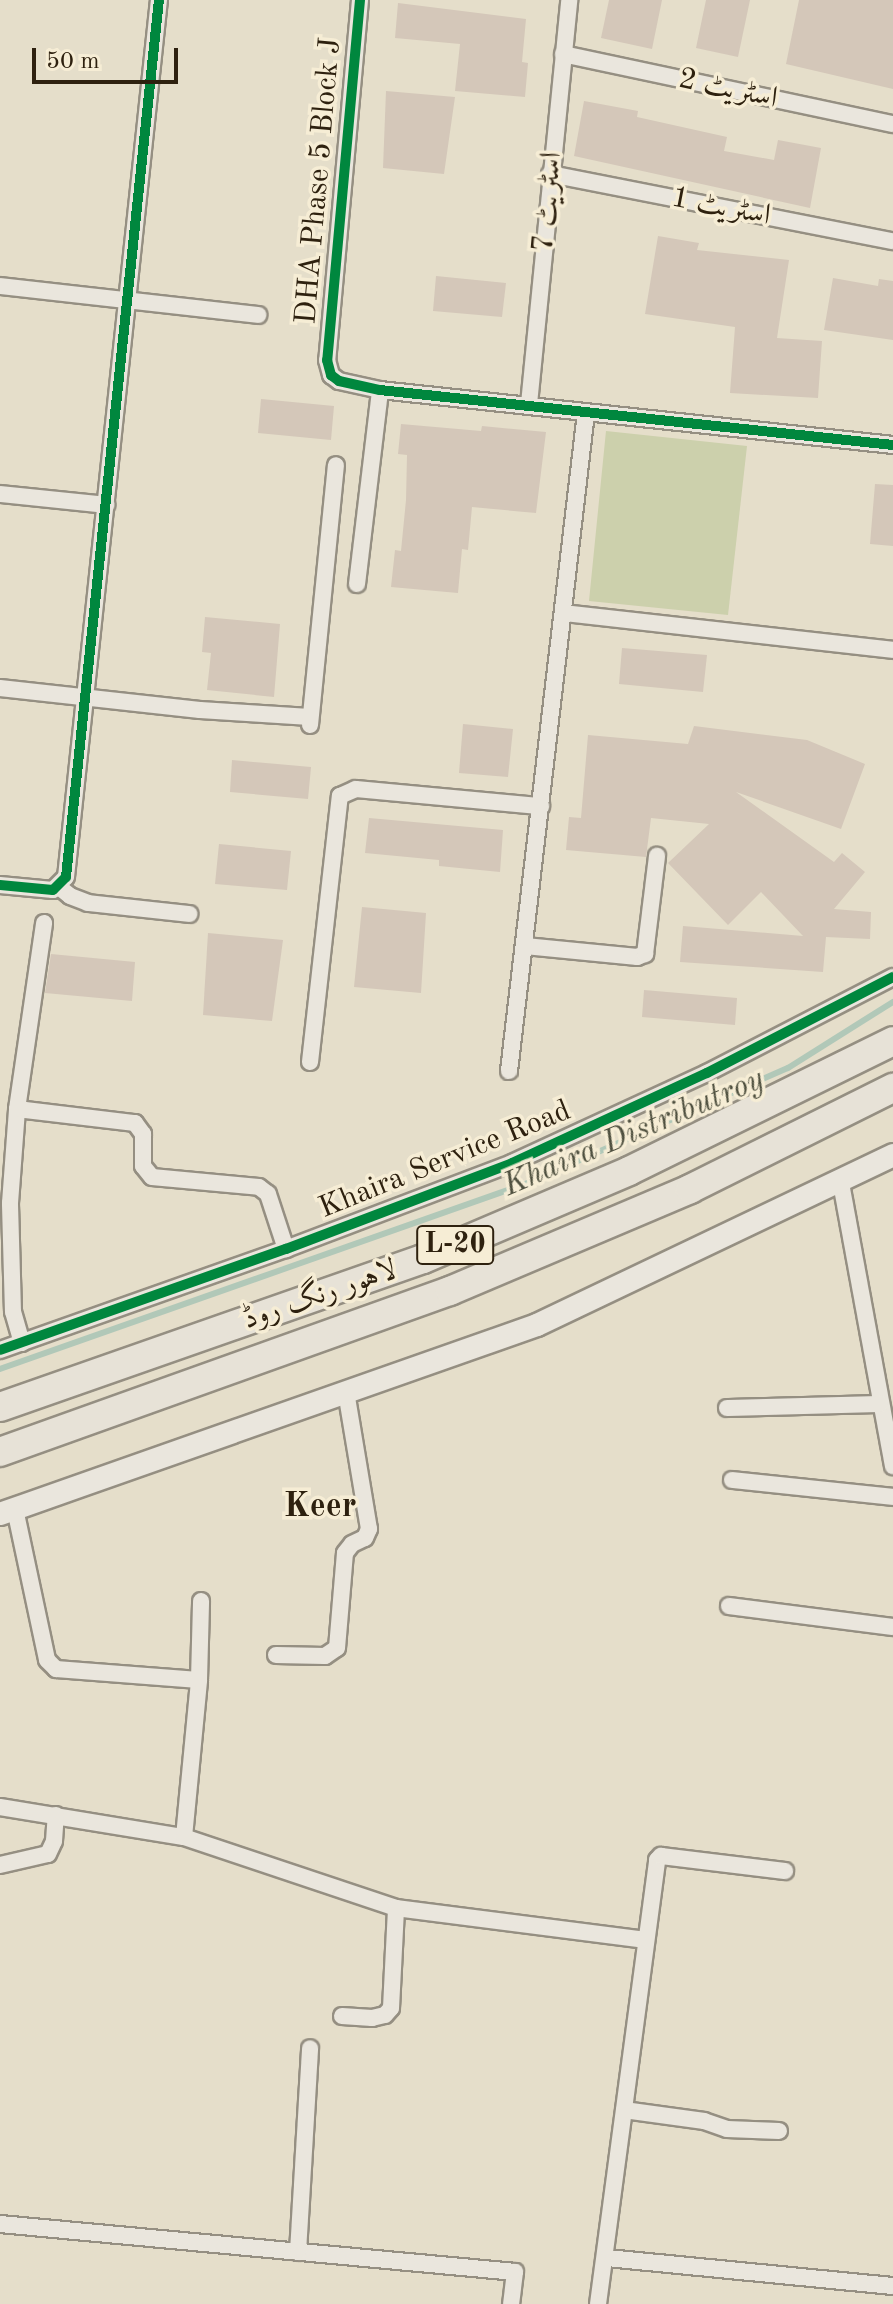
<!DOCTYPE html>
<html>
<head>
<meta charset="utf-8">
<style>
	body { margin:0 }
	#map { position:relative; width:893px; height:2304px; overflow:hidden; background:#e5deca; font-family:"Old Standard TT",Amiri,serif }
	div>[style] { position:absolute }
	.green>* { inset:0; background:#ccd0ac }
	.stream>* { height:6px; margin:-3px; padding:0 3px; transform-origin:3px; border-radius:3px; background:#b1c8b8 }
	.building>* { inset:0; background:#d4c7b9 }
	.roads { filter:drop-shadow(2px 0 #958f82) drop-shadow(-2px 0 #958f82) drop-shadow(0 2px #958f82) drop-shadow(0 -2px #958f82) }
	.street>* { height:16px; margin:-8px; padding:0 8px; transform-origin:8px; border-radius:8px; background:#eae6dd }
	.secondary>* { height:22px; margin:-11px; padding:0 11px; transform-origin:11px; border-radius:11px; background:#eae6dd }
	.highway>* { height:28px; margin:-14px; padding:0 14px; transform-origin:14px; border-radius:14px; background:#e7e2d7 }
	.cycleway>* { height:10px; margin:-5px; padding:0 5px; transform-origin:5px; border-radius:5px; background:#00873e }
	span { translate:-50% -50%; white-space:nowrap; text-align:center; line-height:1.15; -webkit-text-stroke:7px #f6edd5; paint-order:stroke }
	.shield-label span { padding:2px 6px; background:#f6edd5; border:2px solid; border-radius:6px; -webkit-text-stroke-width:0 }
	.shield-label { font-size:28px; color:#2e210f; font-weight:700 }
	.street-label { font-size:30px; color:#2e210f }
	.water-label { font-size:32px; color:#4f503f; font-style:italic }
	.quarter-label { font-size:34px; color:#2e210f; font-weight:700 }
	.scale { position:absolute; left:32px; top:48px; width:146px; height:36px; box-sizing:border-box; border:4px solid #2e210f; border-top:0; padding-left:10px; font-size:24px; line-height:28px; white-space:nowrap; color:#2e210f; -webkit-text-stroke:6px #f6edd5; paint-order:stroke }
</style>
</head>
<body>
<div id="map">
	<div class="green">
		<i style="clip-path:polygon(606px 431px,747px 446px,728px 615px,589px 601px)"></i>
	</div>
	<div class="stream">
		<i style="left:0;top:1369px;width:560px;rotate:-19.41deg"></i>
		<i style="left:528px;top:1183px;width:284px;rotate:-23.9deg"></i>
		<i style="left:788px;top:1068px;width:124px;rotate:-32.2deg"></i>
	</div>
	<div class="building">
		<i style="clip-path:polygon(609px 0,662px 0,652px 49px,601px 38px)"></i>
		<i style="clip-path:polygon(706px 0,750px 0,738px 57px,696px 48px)"></i>
		<i style="clip-path:polygon(799px 0,893px 0,893px 89px,786px 64px)"></i>
		<i style="clip-path:polygon(398px 3px,526px 19px,522px 62px,528px 63px,525px 97px,455px 91px,460px 44px,395px 38px)"></i>
		<i style="clip-path:polygon(386px 91px,455px 97px,444px 174px,383px 168px)"></i>
		<i style="clip-path:polygon(584px 101px,638px 111px,637px 117px,727px 137px,724px 151px,774px 160px,778px 140px,821px 148px,810px 208px,574px 156px)"></i>
		<i style="clip-path:polygon(658px 236px,699px 243px,697px 250px,789px 260px,777px 338px,822px 341px,818px 398px,730px 393px,735px 327px,645px 314px)"></i>
		<i style="clip-path:polygon(436px 276px,506px 283px,502px 317px,433px 311px)"></i>
		<i style="clip-path:polygon(833px 278px,878px 286px,879px 279px,893px 281px,893px 340px,824px 330px)"></i>
		<i style="clip-path:polygon(261px 399px,334px 406px,331px 440px,258px 433px)"></i>
		<i style="clip-path:polygon(401px 424px,481px 431px,482px 426px,546px 432px,536px 513px,472px 507px,468px 550px,462px 549px,458px 593px,391px 587px,395px 550px,401px 551px,406px 500px,407px 455px,398px 454px)"></i>
		<i style="clip-path:polygon(875px 484px,893px 485px,893px 546px,870px 544px)"></i>
		<i style="clip-path:polygon(205px 617px,280px 624px,274px 697px,207px 690px,211px 653px,202px 652px)"></i>
		<i style="clip-path:polygon(622px 648px,707px 655px,703px 692px,619px 684px)"></i>
		<i style="clip-path:polygon(463px 724px,513px 729px,508px 777px,459px 773px)"></i>
		<i style="clip-path:polygon(694px 726px,807px 740px,865px 764px,841px 829px,736px 792px,834px 862px,842px 853px,865px 872px,834px 909px,871px 912px,870px 939px,826px 937px,823px 972px,680px 962px,683px 926px,803px 936px,761px 892px,728px 925px,668px 863px,709px 824px,651px 818px,646px 857px,566px 850px,569px 817px,581px 818px,588px 735px,688px 744px)"></i>
		<i style="clip-path:polygon(232px 760px,311px 767px,308px 799px,230px 792px)"></i>
		<i style="clip-path:polygon(369px 818px,503px 830px,500px 872px,439px 866px,439px 860px,365px 853px)"></i>
		<i style="clip-path:polygon(219px 844px,291px 851px,287px 890px,215px 884px)"></i>
		<i style="clip-path:polygon(362px 907px,426px 913px,421px 993px,354px 987px)"></i>
		<i style="clip-path:polygon(208px 933px,283px 940px,272px 1021px,203px 1015px)"></i>
		<i style="clip-path:polygon(51px 954px,135px 962px,132px 1001px,45px 993px)"></i>
		<i style="clip-path:polygon(644px 990px,737px 998px,735px 1025px,642px 1017px)"></i>
	</div>
	<div class="roads">
		<div class="street">
			<i style="left:360px;top:0;width:362px;rotate:95.2deg"></i>
			<i style="left:327px;top:360px;width:16px;rotate:75deg"></i>
			<i style="left:331px;top:375px;width:10px;rotate:37deg"></i>
			<i style="left:339px;top:381px;width:42px;rotate:12.4deg"></i>
			<i style="left:380px;top:390px;width:516px;rotate:6.12deg"></i>
			<i style="left:563px;top:54px;width:337px;rotate:12deg"></i>
			<i style="left:550px;top:174px;width:349px;rotate:11.1deg"></i>
			<i style="left:0;top:286px;width:260px;rotate:6.4deg"></i>
			<i style="left:529px;top:404px;width:406px;rotate:-84.3deg"></i>
			<i style="left:0;top:494px;width:107px;rotate:5.9deg"></i>
			<i style="left:357px;top:584px;width:195px;rotate:-83.2deg"></i>
			<i style="left:564px;top:613px;width:331px;rotate:6.4deg"></i>
			<i style="left:0;top:688px;width:201px;rotate:6.3deg"></i>
			<i style="left:200px;top:710px;width:110px;rotate:3.6deg"></i>
			<i style="left:310px;top:725px;width:261px;rotate:-84.3deg"></i>
			<i style="left:0;top:885px;width:53px;rotate:5.4deg"></i>
			<i style="left:53px;top:890px;width:18px;rotate:-45deg"></i>
			<i style="left:66px;top:877px;width:882px;rotate:-83.95deg"></i>
			<i style="left:59px;top:887px;width:14px;rotate:39deg"></i>
			<i style="left:70px;top:896px;width:19px;rotate:21deg"></i>
			<i style="left:88px;top:903px;width:102px;rotate:6.2deg"></i>
			<i style="left:525px;top:946px;width:113px;rotate:5.6deg"></i>
			<i style="left:637px;top:957px;width:9px;rotate:-21deg"></i>
			<i style="left:645px;top:954px;width:99px;rotate:-83deg"></i>
			<i style="left:310px;top:1062px;width:268px;rotate:-83.6deg"></i>
			<i style="left:340px;top:796px;width:17px;rotate:-24deg"></i>
			<i style="left:356px;top:789px;width:186px;rotate:5.3deg"></i>
			<i style="left:509px;top:1071px;width:662px;rotate:-83.33deg"></i>
			<i style="left:17px;top:1109px;width:119px;rotate:6.8deg"></i>
			<i style="left:135px;top:1123px;width:14px;rotate:54deg"></i>
			<i style="left:143px;top:1134px;width:32px;rotate:90deg"></i>
			<i style="left:143px;top:1166px;width:14px;rotate:51deg"></i>
			<i style="left:152px;top:1177px;width:107px;rotate:5.3deg"></i>
			<i style="left:259px;top:1187px;width:11px;rotate:38deg"></i>
			<i style="left:268px;top:1194px;width:58px;rotate:71.9deg"></i>
			<i style="left:841px;top:1183px;width:288px;rotate:79.6deg"></i>
			<i style="left:22px;top:1343px;width:32px;rotate:-106deg"></i>
			<i style="left:13px;top:1312px;width:109px;rotate:-91.6deg"></i>
			<i style="left:10px;top:1203px;width:94px;rotate:-85.7deg"></i>
			<i style="left:17px;top:1109px;width:188px;rotate:-81.7deg"></i>
			<i style="left:0;top:1350px;width:303px;rotate:-19.5deg"></i>
			<i style="left:286px;top:1249px;width:242px;rotate:-20.8deg"></i>
			<i style="left:512px;top:1163px;width:215px;rotate:-24.8deg"></i>
			<i style="left:707px;top:1073px;width:209px;rotate:-27.3deg"></i>
			<i style="left:727px;top:1408px;width:153px;rotate:-1.5deg"></i>
			<i style="left:732px;top:1480px;width:162px;rotate:6deg"></i>
			<i style="left:15px;top:1509px;width:154px;rotate:78deg"></i>
			<i style="left:47px;top:1660px;width:13px;rotate:45deg"></i>
			<i style="left:56px;top:1669px;width:143px;rotate:4.4deg"></i>
			<i style="left:729px;top:1606px;width:165px;rotate:7.3deg"></i>
			<i style="left:276px;top:1655px;width:49px;rotate:1.2deg"></i>
			<i style="left:325px;top:1656px;width:14px;rotate:-34deg"></i>
			<i style="left:337px;top:1648px;width:95px;rotate:-85.2deg"></i>
			<i style="left:345px;top:1553px;width:11px;rotate:-52deg"></i>
			<i style="left:352px;top:1544px;width:14px;rotate:-25deg"></i>
			<i style="left:365px;top:1538px;width:10px;rotate:-66deg"></i>
			<i style="left:369px;top:1529px;width:139px;rotate:-99.5deg"></i>
			<i style="left:0;top:1807px;width:186px;rotate:9.3deg"></i>
			<i style="left:184px;top:1837px;width:224px;rotate:18.5deg"></i>
			<i style="left:396px;top:1908px;width:252px;rotate:7.3deg"></i>
			<i style="left:184px;top:1837px;width:158px;rotate:-84.5deg"></i>
			<i style="left:199px;top:1680px;width:79px;rotate:-88.5deg"></i>
			<i style="left:0;top:1865px;width:49px;rotate:-12.9deg"></i>
			<i style="left:48px;top:1854px;width:14px;rotate:-65deg"></i>
			<i style="left:54px;top:1841px;width:26px;rotate:-86deg"></i>
			<i style="left:342px;top:2016px;width:30px;rotate:4deg"></i>
			<i style="left:372px;top:2018px;width:13px;rotate:-13deg"></i>
			<i style="left:385px;top:2015px;width:9px;rotate:-49deg"></i>
			<i style="left:391px;top:2008px;width:100px;rotate:-87.1deg"></i>
			<i style="left:624px;top:2110px;width:81px;rotate:7.8deg"></i>
			<i style="left:704px;top:2121px;width:24px;rotate:19deg"></i>
			<i style="left:727px;top:2129px;width:52px;rotate:2.2deg"></i>
			<i style="left:0;top:2224px;width:517px;rotate:5.32deg"></i>
			<i style="left:515px;top:2272px;width:32px;rotate:97deg"></i>
			<i style="left:298px;top:2252px;width:204px;rotate:-86.6deg"></i>
			<i style="left:607px;top:2258px;width:287px;rotate:5.6deg"></i>
			<i style="left:598px;top:2304px;width:448px;rotate:-82.4deg"></i>
			<i style="left:657px;top:1860px;width:6px;rotate:-45deg"></i>
			<i style="left:661px;top:1856px;width:125px;rotate:6.9deg"></i>
		</div>
		<div class="secondary">
			<i style="left:0;top:1514px;width:569px;rotate:-19.39deg"></i>
			<i style="left:537px;top:1325px;width:395px;rotate:-25.5deg"></i>
		</div>
		<div class="highway">
			<i style="left:0;top:1407px;width:448px;rotate:-19.3deg"></i>
			<i style="left:423px;top:1259px;width:224px;rotate:-23.1deg"></i>
			<i style="left:629px;top:1171px;width:294px;rotate:-26.2deg"></i>
			<i style="left:0;top:1452px;width:478px;rotate:-19.7deg"></i>
			<i style="left:450px;top:1291px;width:261px;rotate:-23deg"></i>
			<i style="left:690px;top:1189px;width:227px;rotate:-26.5deg"></i>
		</div>
	</div>
	<div class="cycleway">
		<i style="left:360px;top:0;width:362px;rotate:95.2deg"></i>
		<i style="left:327px;top:360px;width:16px;rotate:75deg"></i>
		<i style="left:331px;top:375px;width:10px;rotate:37deg"></i>
		<i style="left:339px;top:381px;width:42px;rotate:12.4deg"></i>
		<i style="left:380px;top:390px;width:516px;rotate:6.12deg"></i>
		<i style="left:0;top:885px;width:53px;rotate:5.4deg"></i>
		<i style="left:53px;top:890px;width:18px;rotate:-45deg"></i>
		<i style="left:66px;top:877px;width:882px;rotate:-83.95deg"></i>
		<i style="left:0;top:1350px;width:303px;rotate:-19.5deg"></i>
		<i style="left:286px;top:1249px;width:242px;rotate:-20.8deg"></i>
		<i style="left:512px;top:1163px;width:215px;rotate:-24.8deg"></i>
		<i style="left:707px;top:1073px;width:209px;rotate:-27.3deg"></i>
	</div>
	<div class="shield-label">
		<span style="left:455px;top:1245px">L-20</span>
	</div>
	<div class="street-label">
		<span style="left:728px;top:89px;rotate:12deg">اسٹریٹ 2</span>
		<span style="left:319px;top:181px;rotate:-85deg">DHA Phase 5 Block J</span>
		<span style="left:548px;top:202px;rotate:-85deg">اسٹریٹ 7</span>
		<span style="left:721px;top:207px;rotate:11deg">اسٹریٹ 1</span>
		<span style="left:445px;top:1160px;rotate:-22deg">Khaira Service Road</span>
		<span style="left:320px;top:1295px;rotate:-19deg">لاہور رنگ روڈ</span>
	</div>
	<div class="water-label">
		<span style="left:634px;top:1134px;rotate:-23deg">Khaira Distributroy</span>
	</div>
	<div class="quarter-label">
		<span style="left:320px;top:1508px">Keer</span>
	</div>
	<div class="scale">50 m</div>
</div>
</body>
</html>
